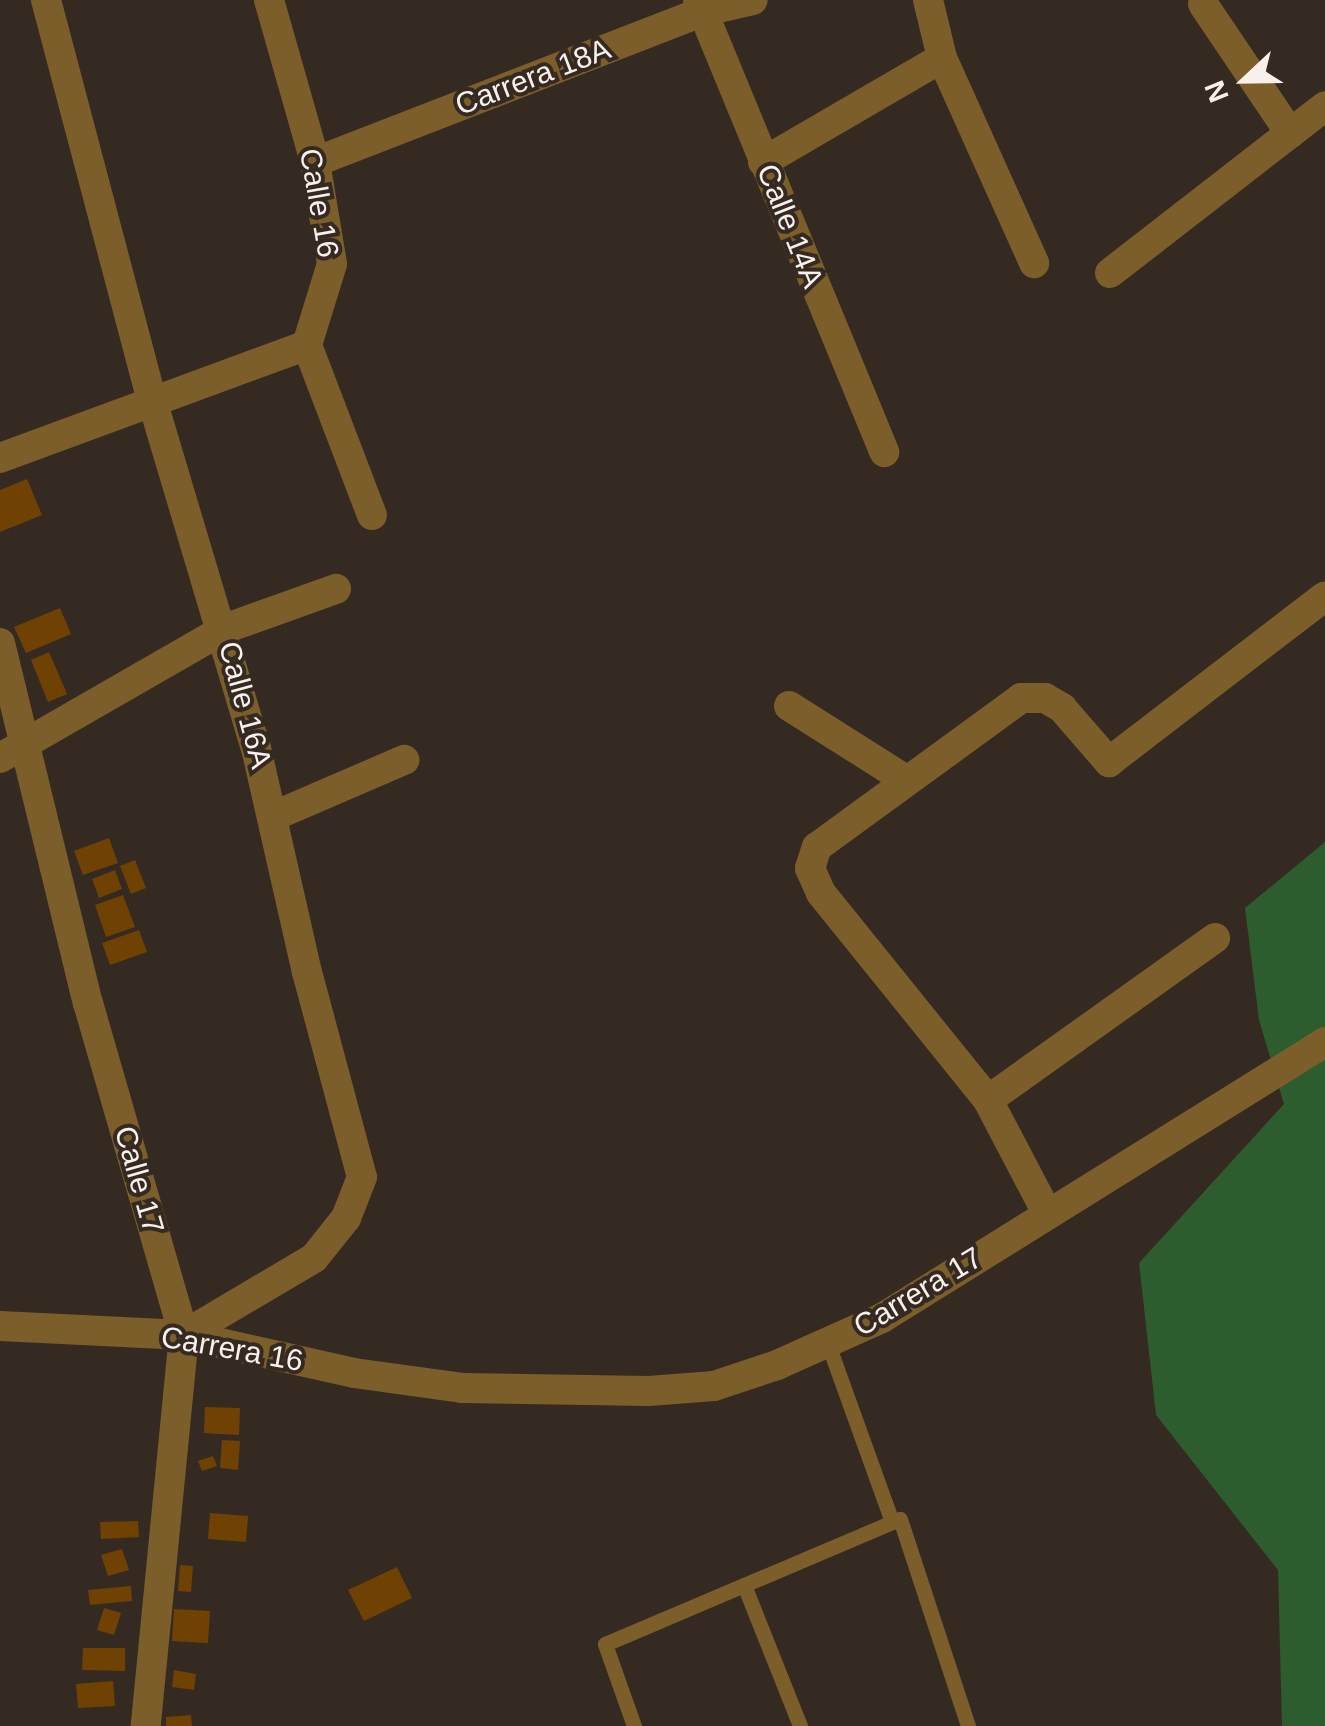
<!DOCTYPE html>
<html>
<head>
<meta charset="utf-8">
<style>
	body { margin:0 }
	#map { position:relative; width:1325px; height:1726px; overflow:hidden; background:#352a22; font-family:Arial,sans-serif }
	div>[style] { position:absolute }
	.green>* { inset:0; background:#2d5d2f }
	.building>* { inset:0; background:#6f4203 }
	.lane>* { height:15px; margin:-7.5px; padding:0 7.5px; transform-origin:7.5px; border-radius:7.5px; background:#7b5e2a }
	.street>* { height:30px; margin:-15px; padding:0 15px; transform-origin:15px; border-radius:15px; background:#7b5e2a }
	span { translate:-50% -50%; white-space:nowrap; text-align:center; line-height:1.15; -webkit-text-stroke:8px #352a22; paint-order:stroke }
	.street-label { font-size:30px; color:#f8f0eb }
	.north { position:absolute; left:1195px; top:30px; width:100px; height:100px; -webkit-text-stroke:8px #352a22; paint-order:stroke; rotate:248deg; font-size:28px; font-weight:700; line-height:40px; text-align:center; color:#f8f0eb }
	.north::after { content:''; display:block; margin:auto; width:35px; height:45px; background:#f8f0eb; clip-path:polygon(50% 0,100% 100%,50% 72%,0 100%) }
</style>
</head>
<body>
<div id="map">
	<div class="green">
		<i style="clip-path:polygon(1325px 842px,1325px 1726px,1282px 1726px,1278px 1570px,1156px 1415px,1139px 1263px,1284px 1104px,1259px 1020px,1245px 908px)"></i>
	</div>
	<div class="building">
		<i style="clip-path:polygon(27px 479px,42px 515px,0 532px,0 490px)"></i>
		<i style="clip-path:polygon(60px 608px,71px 634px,26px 653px,14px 627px)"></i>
		<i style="clip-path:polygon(49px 652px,67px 694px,48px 702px,31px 660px)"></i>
		<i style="clip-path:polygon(109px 838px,118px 863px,83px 875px,74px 851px)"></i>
		<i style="clip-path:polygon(135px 860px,146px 888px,131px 894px,120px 866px)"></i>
		<i style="clip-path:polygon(115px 870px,122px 889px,99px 898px,92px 879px)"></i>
		<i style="clip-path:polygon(123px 895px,135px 927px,106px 937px,95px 905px)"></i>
		<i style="clip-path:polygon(139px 930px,147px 952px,110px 965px,102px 943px)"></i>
		<i style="clip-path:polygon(205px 1407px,240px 1408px,239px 1435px,204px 1433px)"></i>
		<i style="clip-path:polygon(222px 1440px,240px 1441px,238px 1470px,220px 1468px)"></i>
		<i style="clip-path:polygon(213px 1456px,217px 1466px,202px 1471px,198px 1461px)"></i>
		<i style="clip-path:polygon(210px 1513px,248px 1516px,246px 1542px,208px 1539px)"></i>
		<i style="clip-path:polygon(138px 1521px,139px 1537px,101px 1539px,100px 1522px)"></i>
		<i style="clip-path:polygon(122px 1549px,129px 1570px,108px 1576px,101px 1555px)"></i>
		<i style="clip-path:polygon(180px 1565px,193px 1566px,191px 1592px,178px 1591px)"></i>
		<i style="clip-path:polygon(397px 1567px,412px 1598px,364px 1621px,348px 1590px)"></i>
		<i style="clip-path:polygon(131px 1586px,132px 1601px,90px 1605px,88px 1590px)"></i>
		<i style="clip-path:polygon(104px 1608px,121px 1613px,114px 1635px,97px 1630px)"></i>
		<i style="clip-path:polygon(174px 1609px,210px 1611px,208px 1643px,172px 1641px)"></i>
		<i style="clip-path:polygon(83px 1648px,125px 1648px,125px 1671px,82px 1670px)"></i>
		<i style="clip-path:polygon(174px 1670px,196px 1674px,194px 1690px,172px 1687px)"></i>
		<i style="clip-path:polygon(113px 1681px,115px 1706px,78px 1708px,76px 1684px)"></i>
		<i style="clip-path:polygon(191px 1715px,192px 1726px,166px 1726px,166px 1717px)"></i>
	</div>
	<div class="lane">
		<i style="left:828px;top:1344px;width:189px;rotate:70.2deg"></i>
		<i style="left:744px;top:1585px;width:152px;rotate:68.3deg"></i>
		<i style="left:634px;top:1726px;width:87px;rotate:-109.5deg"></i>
		<i style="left:605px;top:1644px;width:320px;rotate:-23deg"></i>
		<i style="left:900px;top:1519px;width:218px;rotate:71.8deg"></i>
	</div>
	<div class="street">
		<i style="left:46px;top:0;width:414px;rotate:75.2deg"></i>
		<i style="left:152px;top:400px;width:363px;rotate:73.4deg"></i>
		<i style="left:256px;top:748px;width:230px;rotate:77.2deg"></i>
		<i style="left:307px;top:972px;width:212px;rotate:75deg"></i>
		<i style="left:362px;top:1177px;width:44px;rotate:111.3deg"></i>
		<i style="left:346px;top:1218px;width:51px;rotate:128.7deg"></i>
		<i style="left:314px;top:1258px;width:151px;rotate:149.4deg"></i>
		<i style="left:269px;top:0;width:168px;rotate:74.1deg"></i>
		<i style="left:315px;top:162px;width:103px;rotate:80.5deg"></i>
		<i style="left:332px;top:264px;width:85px;rotate:107.2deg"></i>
		<i style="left:307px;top:345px;width:182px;rotate:69.1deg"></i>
		<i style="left:698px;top:0;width:489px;rotate:67.6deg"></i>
		<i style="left:928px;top:0;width:60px;rotate:76.4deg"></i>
		<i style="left:942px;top:58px;width:225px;rotate:65.8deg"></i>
		<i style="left:1203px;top:4px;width:156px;rotate:56deg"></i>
		<i style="left:315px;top:162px;width:414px;rotate:-21.2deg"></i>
		<i style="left:701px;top:12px;width:53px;rotate:-13deg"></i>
		<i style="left:763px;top:162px;width:207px;rotate:-30.2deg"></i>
		<i style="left:1110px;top:273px;width:272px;rotate:-37.8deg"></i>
		<i style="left:0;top:458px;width:327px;rotate:-20.2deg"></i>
		<i style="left:0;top:643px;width:371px;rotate:76.3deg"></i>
		<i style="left:88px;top:1003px;width:346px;rotate:73.9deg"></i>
		<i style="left:184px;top:1335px;width:393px;rotate:95.6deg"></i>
		<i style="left:789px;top:706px;width:138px;rotate:32.3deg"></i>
		<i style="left:0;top:758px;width:258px;rotate:-29.9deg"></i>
		<i style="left:224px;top:629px;width:119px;rotate:-19.7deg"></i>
		<i style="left:274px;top:816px;width:142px;rotate:-23.3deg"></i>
		<i style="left:988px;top:1100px;width:279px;rotate:-35.5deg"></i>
		<i style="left:1047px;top:1213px;width:127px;rotate:-117.6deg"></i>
		<i style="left:988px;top:1100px;width:266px;rotate:-128.9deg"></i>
		<i style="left:821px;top:893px;width:27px;rotate:-114deg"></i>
		<i style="left:810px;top:868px;width:22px;rotate:-72deg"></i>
		<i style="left:817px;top:847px;width:253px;rotate:-36.1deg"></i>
		<i style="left:1021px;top:698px;width:24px"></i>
		<i style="left:1045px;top:698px;width:20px;rotate:30deg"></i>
		<i style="left:1062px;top:708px;width:72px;rotate:49deg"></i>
		<i style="left:1109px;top:762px;width:272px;rotate:-37.5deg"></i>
		<i style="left:0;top:1326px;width:184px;rotate:2.8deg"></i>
		<i style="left:184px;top:1335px;width:174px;rotate:12.6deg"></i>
		<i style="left:354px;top:1373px;width:109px;rotate:7.9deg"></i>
		<i style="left:462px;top:1388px;width:187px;rotate:0.9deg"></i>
		<i style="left:649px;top:1391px;width:65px;rotate:-4.4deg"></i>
		<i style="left:714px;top:1386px;width:66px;rotate:-18.4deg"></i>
		<i style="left:777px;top:1365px;width:115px;rotate:-24.1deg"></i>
		<i style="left:882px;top:1318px;width:522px;rotate:-31.92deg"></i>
	</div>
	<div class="street-label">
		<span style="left:533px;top:77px;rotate:-21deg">Carrera 18A</span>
		<span style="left:319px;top:203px;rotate:80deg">Calle 16</span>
		<span style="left:790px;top:226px;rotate:68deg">Calle 14A</span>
		<span style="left:245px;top:705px;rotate:75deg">Calle 16A</span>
		<span style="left:139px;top:1180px;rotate:74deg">Calle 17</span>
		<span style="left:918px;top:1292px;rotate:-31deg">Carrera 17</span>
		<span style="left:232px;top:1349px;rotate:10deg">Carrera 16</span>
	</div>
	<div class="north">N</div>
</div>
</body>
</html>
